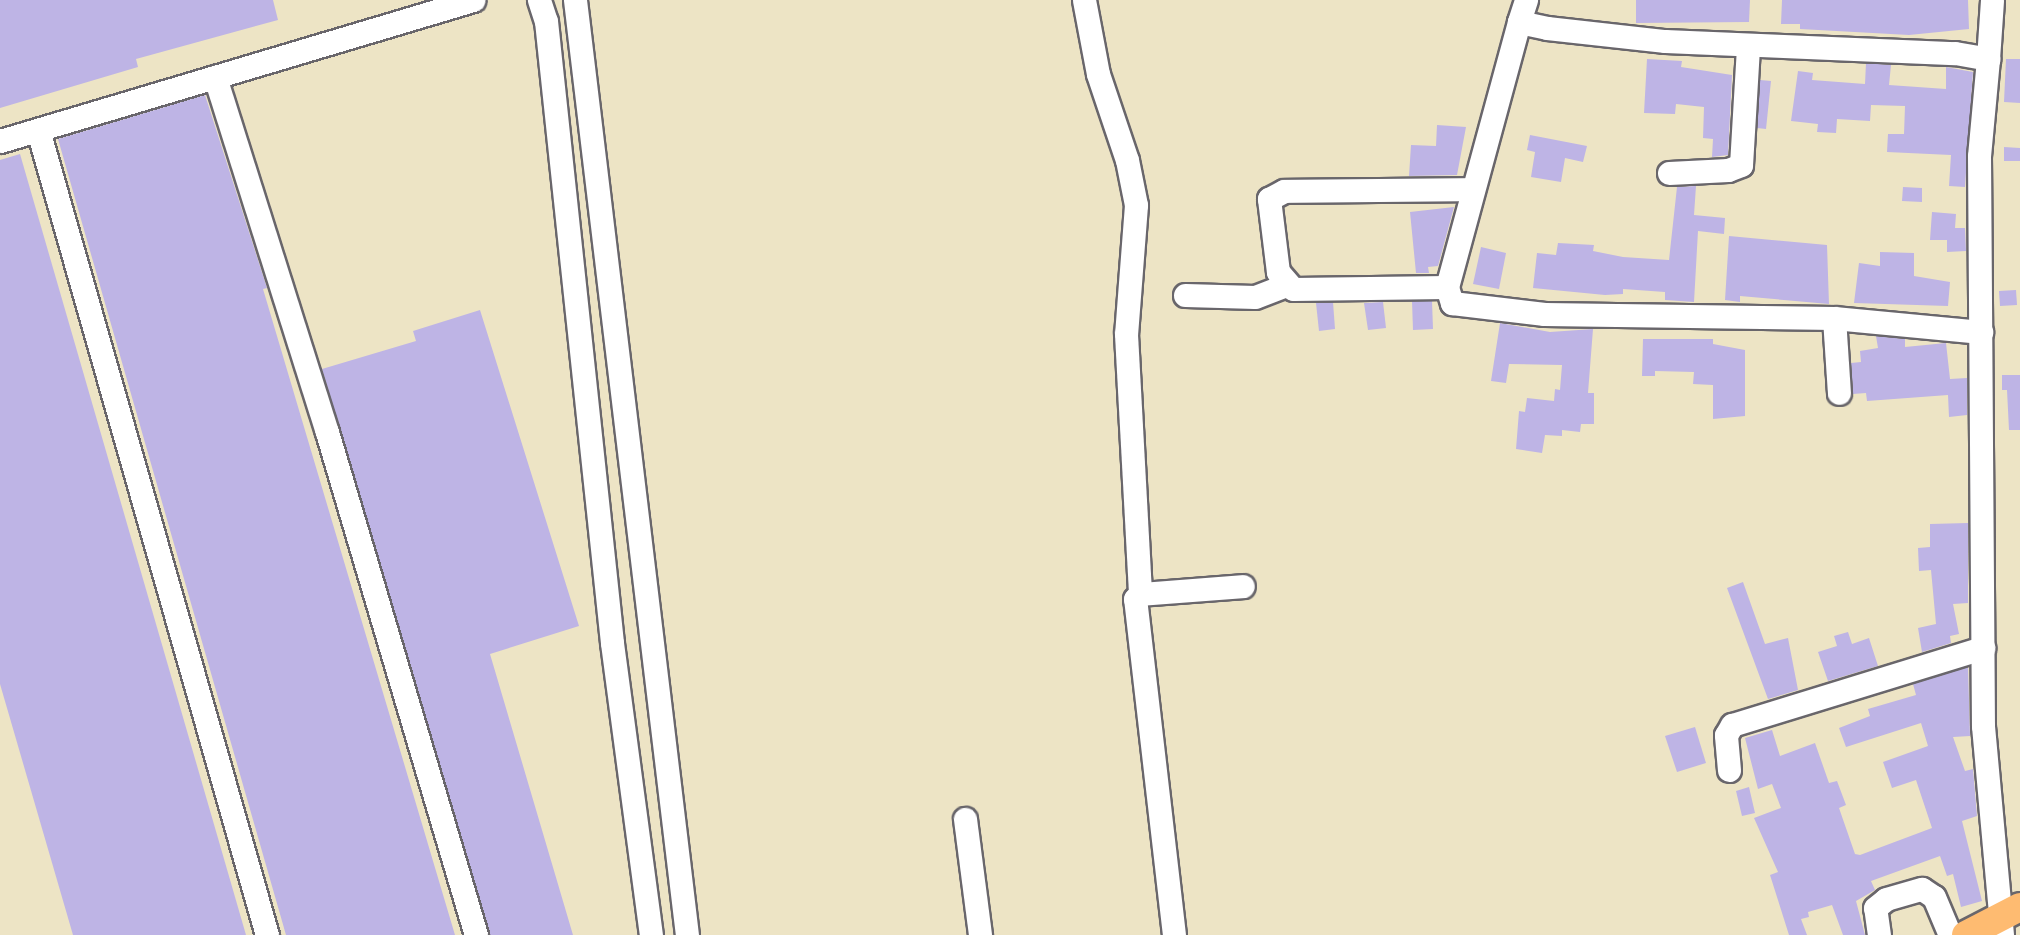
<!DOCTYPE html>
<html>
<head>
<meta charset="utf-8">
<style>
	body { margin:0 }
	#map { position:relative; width:2020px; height:935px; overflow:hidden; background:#ede4c5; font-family:Mynerve,sans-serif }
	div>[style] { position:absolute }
	.building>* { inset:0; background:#beb4e5 }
	.roads { filter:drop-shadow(2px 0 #69666b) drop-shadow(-2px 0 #69666b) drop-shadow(0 2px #69666b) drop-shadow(0 -2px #69666b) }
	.minor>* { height:23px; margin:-11.5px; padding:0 11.5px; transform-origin:11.5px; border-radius:11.5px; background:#fff }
	.major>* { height:28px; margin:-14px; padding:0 14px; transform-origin:14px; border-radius:14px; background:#febb71 }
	span { translate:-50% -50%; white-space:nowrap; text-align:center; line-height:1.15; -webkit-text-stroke:7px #fff; paint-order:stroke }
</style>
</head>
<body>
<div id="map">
	<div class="building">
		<i style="clip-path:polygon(0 0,273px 0,278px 20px,136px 59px,138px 67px,0 108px)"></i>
		<i style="clip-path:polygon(1636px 0,1750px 0,1749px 22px,1636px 23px)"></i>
		<i style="clip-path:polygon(1782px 0,1968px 0,1969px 29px,1909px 35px,1800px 29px,1800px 24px,1781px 24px)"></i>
		<i style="clip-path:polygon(1647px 59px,1682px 61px,1681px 67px,1732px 75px,1728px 155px,1712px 157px,1713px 139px,1703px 138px,1704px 107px,1676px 104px,1675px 114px,1644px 113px)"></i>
		<i style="clip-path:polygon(2006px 59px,2020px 59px,2020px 103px,2004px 102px)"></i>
		<i style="clip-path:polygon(1866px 63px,1891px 65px,1889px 85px,1946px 89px,1946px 67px,1973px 72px,1965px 187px,1949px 186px,1951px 155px,1887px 152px,1888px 134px,1904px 134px,1905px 106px,1871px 105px,1870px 121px,1837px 119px,1836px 133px,1817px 132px,1818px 124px,1791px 121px,1798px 71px,1813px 73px,1812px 80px,1865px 84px)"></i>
		<i style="clip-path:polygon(1760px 80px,1771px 81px,1766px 129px,1757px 128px)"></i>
		<i style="clip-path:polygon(205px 95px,267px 288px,263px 289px,455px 935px,286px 935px,58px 139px)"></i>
		<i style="clip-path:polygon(1437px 125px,1466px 127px,1457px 175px,1409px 176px,1411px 145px,1436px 146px)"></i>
		<i style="clip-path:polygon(1530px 135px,1587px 146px,1583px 162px,1565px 158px,1561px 182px,1531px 177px,1535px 152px,1527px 150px)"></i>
		<i style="clip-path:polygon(2004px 147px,2020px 148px,2020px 161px,2004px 161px)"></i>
		<i style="clip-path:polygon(20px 154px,246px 935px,73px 935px,0 684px,0 160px)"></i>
		<i style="clip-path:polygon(1696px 186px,1694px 215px,1725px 218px,1724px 234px,1698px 231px,1694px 302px,1665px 300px,1665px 292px,1623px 289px,1623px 294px,1605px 295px,1533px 288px,1537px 253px,1556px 255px,1558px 243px,1594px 245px,1593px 251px,1623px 257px,1669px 260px,1677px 187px)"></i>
		<i style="clip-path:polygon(1903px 187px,1922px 188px,1922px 202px,1902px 201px)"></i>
		<i style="clip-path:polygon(1454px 207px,1438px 266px,1428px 267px,1429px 273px,1416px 273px,1410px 212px)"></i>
		<i style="clip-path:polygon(1932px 212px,1956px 214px,1955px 228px,1965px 228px,1966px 251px,1947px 252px,1947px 240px,1930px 240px)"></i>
		<i style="clip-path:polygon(1729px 236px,1827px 245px,1829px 304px,1740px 296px,1740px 302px,1725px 300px)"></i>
		<i style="clip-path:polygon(1481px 247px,1506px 253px,1499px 289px,1473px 284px)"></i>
		<i style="clip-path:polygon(1880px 252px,1914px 253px,1914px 276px,1950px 282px,1948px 306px,1854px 303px,1859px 263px,1880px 266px)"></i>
		<i style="clip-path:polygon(2016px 290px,2017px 305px,2000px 306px,1999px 291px)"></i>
		<i style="clip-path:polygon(1412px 301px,1432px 301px,1433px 329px,1413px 330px)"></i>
		<i style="clip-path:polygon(1333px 302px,1335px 329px,1319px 331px,1316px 303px)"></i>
		<i style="clip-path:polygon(1383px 302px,1386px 328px,1368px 330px,1364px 303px)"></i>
		<i style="clip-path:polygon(480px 310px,579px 626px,490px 654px,573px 935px,490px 935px,322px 369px,416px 341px,413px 331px)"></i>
		<i style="clip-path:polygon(1500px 323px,1550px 332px,1593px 329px,1588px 393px,1594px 393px,1594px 424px,1581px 424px,1580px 432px,1562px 430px,1562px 436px,1545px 435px,1542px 453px,1516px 449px,1519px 411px,1525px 412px,1527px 398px,1554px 401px,1555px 389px,1560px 390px,1562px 365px,1509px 364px,1506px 383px,1491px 381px)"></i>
		<i style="clip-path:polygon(1876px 336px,1905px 339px,1905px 347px,1946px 343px,1950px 379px,1967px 378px,1967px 415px,1949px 417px,1948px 395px,1867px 401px,1866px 393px,1853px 394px,1851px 363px,1861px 362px,1860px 351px,1878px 348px)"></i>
		<i style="clip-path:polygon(1643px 339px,1713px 339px,1713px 344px,1745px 350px,1745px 416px,1713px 419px,1713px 385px,1693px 384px,1694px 372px,1655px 371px,1655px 376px,1642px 376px)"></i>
		<i style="clip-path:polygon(2002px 375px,2020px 375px,2020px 430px,2009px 430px,2007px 390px,2002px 390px)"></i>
		<i style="clip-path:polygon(1968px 523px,1968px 603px,1953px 604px,1959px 634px,1950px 636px,1951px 643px,1922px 652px,1918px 628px,1936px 624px,1931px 570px,1919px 571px,1918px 548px,1930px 547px,1930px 524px)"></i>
		<i style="clip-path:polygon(1743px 582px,1765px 644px,1788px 638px,1798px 690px,1768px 699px,1727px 588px)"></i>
		<i style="clip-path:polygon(1848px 632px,1852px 644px,1869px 638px,1878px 666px,1828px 681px,1818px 652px,1837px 646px,1834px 636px)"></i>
		<i style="clip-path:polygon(1968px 667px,1970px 736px,1953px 737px,1965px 771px,1973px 769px,1977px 816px,1962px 821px,1982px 901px,1961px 907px,1953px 874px,1947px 876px,1940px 856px,1871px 881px,1875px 890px,1856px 901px,1865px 935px,1843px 935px,1832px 905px,1808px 912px,1809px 917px,1801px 919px,1807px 935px,1789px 935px,1770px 875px,1778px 872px,1754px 818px,1781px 808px,1772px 784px,1758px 789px,1745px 738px,1772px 730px,1780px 756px,1815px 743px,1829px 783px,1837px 781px,1846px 805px,1839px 808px,1855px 854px,1860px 855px,1932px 828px,1916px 780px,1892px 788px,1883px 762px,1928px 746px,1921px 723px,1846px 747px,1839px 728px,1870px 716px,1868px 709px,1916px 695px,1913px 684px)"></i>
		<i style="clip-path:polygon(1695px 727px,1706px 763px,1677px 772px,1665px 736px)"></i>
		<i style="clip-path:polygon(1749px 787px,1755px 813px,1742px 816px,1736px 791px)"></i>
	</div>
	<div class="roads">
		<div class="minor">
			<i style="left:539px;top:0;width:22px;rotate:72deg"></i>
			<i style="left:546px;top:21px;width:625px;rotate:83.94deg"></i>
			<i style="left:612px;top:643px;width:295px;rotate:82.4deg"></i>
			<i style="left:575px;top:0;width:942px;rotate:83.17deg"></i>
			<i style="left:1084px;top:0;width:75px;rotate:79.3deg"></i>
			<i style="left:1098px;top:74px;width:91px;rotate:71.4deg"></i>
			<i style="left:1127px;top:160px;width:46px;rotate:78.7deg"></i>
			<i style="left:1136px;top:205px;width:129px;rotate:94.4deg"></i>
			<i style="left:1126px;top:334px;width:260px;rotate:86.9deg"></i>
			<i style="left:1526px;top:0;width:23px;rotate:108deg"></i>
			<i style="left:1519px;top:22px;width:29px;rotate:12deg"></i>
			<i style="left:1547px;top:28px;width:119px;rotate:6.3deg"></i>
			<i style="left:1665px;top:41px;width:290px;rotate:2.4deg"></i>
			<i style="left:1955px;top:53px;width:34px;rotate:10deg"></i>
			<i style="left:1988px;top:59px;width:97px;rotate:95.3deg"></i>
			<i style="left:1979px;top:156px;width:570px;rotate:89.6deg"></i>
			<i style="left:1983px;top:726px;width:210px;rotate:84.8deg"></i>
			<i style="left:1519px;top:22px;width:275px;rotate:105.2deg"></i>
			<i style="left:1447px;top:287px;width:17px;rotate:73deg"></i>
			<i style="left:1452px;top:303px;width:93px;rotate:6.8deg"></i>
			<i style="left:1544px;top:314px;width:290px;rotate:0.8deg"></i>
			<i style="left:1834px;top:318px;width:148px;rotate:5.4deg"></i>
			<i style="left:1988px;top:59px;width:59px;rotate:-86.1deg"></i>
			<i style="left:215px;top:77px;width:372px;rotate:72.5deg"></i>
			<i style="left:327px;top:432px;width:525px;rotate:73.5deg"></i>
			<i style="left:38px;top:130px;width:837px;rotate:74.12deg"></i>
			<i style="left:0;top:141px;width:494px;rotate:-16.6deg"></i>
			<i style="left:1669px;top:173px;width:59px;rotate:-2.9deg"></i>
			<i style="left:1728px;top:170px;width:14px;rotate:-21deg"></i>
			<i style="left:1741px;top:165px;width:119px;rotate:-86.6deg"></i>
			<i style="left:1447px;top:287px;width:154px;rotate:179.3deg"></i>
			<i style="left:1293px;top:289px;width:23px;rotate:-131deg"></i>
			<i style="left:1278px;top:272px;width:74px;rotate:-97deg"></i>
			<i style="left:1269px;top:199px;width:17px;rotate:-28deg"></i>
			<i style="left:1284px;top:191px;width:189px;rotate:-0.6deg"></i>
			<i style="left:1185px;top:295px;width:70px;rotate:1.6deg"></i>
			<i style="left:1255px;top:297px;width:34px;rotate:-21deg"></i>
			<i style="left:1834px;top:318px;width:75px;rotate:86.2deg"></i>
			<i style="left:1729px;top:770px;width:35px;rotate:-95deg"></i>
			<i style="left:1726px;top:735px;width:12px;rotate:-59deg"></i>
			<i style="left:1732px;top:725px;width:263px;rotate:-17.1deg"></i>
			<i style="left:965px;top:819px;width:117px;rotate:82.6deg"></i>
			<i style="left:1174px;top:935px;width:338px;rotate:-96.6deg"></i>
			<i style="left:1135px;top:599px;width:7px;rotate:-45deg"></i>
			<i style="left:1140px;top:594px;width:103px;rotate:-4.4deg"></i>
			<i style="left:1879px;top:935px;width:27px;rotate:-98deg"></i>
			<i style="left:1875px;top:908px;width:14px;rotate:-39deg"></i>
			<i style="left:1886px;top:899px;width:37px;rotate:-16deg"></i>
			<i style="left:1922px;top:889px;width:14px;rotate:34deg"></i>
			<i style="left:1934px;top:897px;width:41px;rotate:67.2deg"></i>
		</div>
		<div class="major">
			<i style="left:1966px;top:935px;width:61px;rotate:-27.4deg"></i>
		</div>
	</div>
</div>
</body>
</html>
